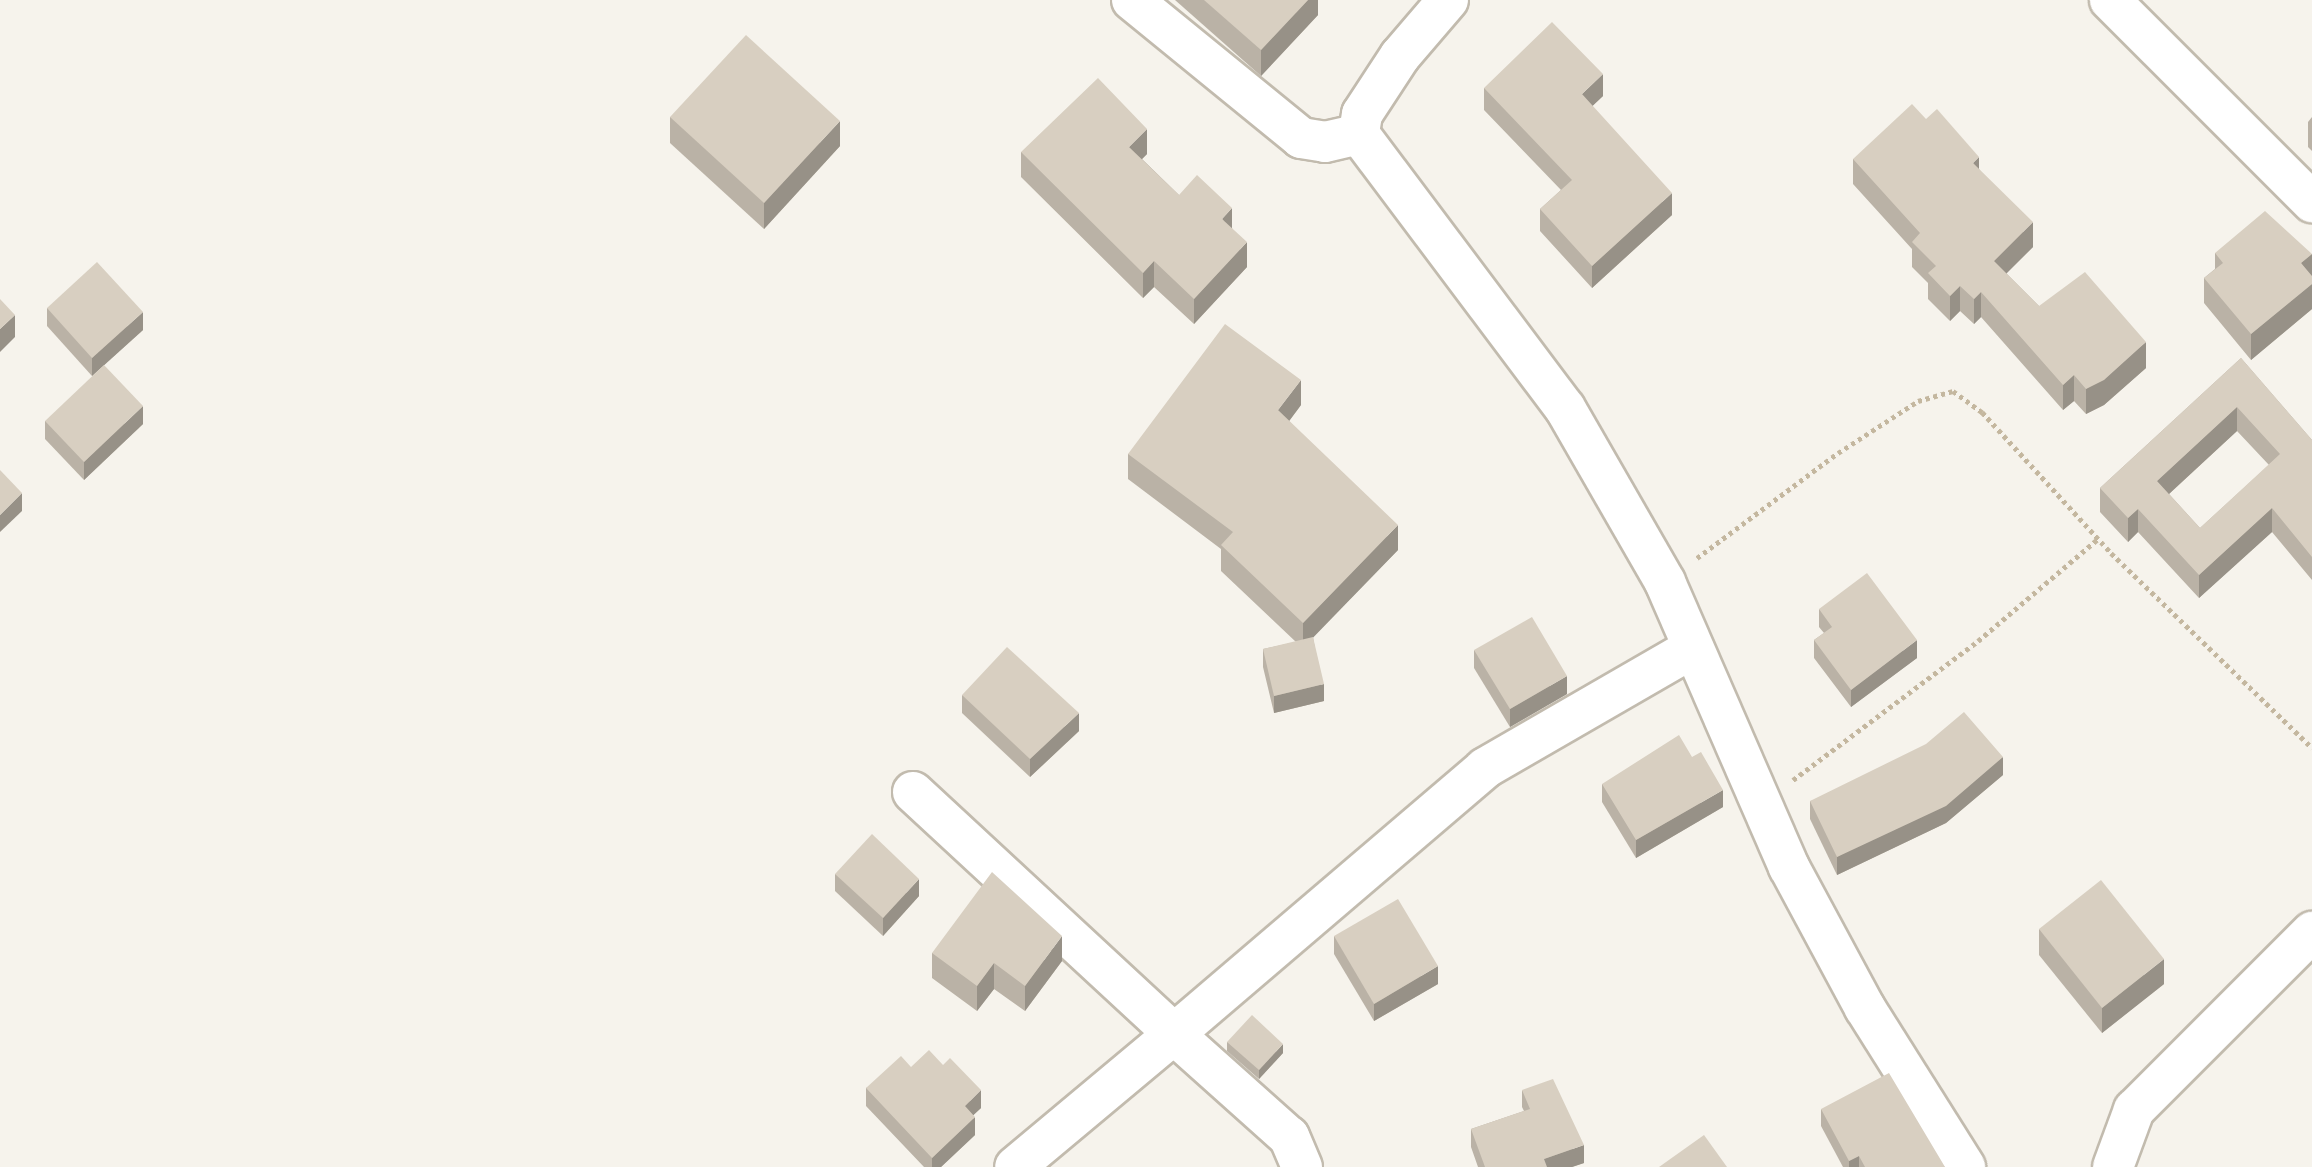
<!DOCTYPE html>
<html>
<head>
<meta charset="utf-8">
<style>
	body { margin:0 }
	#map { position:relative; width:2312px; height:1167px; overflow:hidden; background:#f6f3ec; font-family:Ubuntu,sans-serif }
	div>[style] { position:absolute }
	.path>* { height:5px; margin-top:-2.5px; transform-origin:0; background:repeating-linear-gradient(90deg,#c4b79f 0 4px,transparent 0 8px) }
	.roads { filter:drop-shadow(2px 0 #c2bbae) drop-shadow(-2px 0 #c2bbae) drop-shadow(0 2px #c2bbae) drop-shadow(0 -2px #c2bbae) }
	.minor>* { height:40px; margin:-20px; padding:0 20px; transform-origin:20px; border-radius:20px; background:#fff }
	.wall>* { inset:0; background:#bab2a6 }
	.shaded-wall>* { inset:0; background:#979187 }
	.building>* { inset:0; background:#d8cfc1 }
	span { translate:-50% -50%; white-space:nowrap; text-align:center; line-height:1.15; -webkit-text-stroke:6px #fff; paint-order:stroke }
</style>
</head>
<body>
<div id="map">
	<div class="path">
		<i style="left:1697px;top:558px;width:176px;rotate:-36.7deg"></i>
		<i style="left:1838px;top:453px;width:95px;rotate:-33deg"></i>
		<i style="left:1918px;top:401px;width:36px;rotate:-16deg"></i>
		<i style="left:1953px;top:391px;width:36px;rotate:36deg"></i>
		<i style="left:1982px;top:412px;width:191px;rotate:47.5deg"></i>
		<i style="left:2111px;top:553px;width:280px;rotate:44.1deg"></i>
		<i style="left:1793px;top:780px;width:231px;rotate:-36.9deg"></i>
		<i style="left:1978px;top:641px;width:157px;rotate:-40.4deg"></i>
	</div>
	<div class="roads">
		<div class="minor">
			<i style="left:1132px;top:0;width:218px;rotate:39.2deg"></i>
			<i style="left:1301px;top:138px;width:24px;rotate:9deg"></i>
			<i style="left:1325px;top:142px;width:35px;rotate:-13deg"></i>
			<i style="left:1448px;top:0;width:74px;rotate:130.6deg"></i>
			<i style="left:1400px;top:56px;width:69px;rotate:123.2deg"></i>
			<i style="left:1362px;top:114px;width:20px;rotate:99deg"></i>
			<i style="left:1359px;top:134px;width:343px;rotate:53.1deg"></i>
			<i style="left:1565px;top:408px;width:201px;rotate:60.1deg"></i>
			<i style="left:1665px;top:582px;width:311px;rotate:66.5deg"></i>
			<i style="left:1789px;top:867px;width:160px;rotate:61.7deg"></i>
			<i style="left:1865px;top:1008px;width:188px;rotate:57.8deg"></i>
			<i style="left:2110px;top:0;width:286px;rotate:45deg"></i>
			<i style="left:913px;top:792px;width:356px;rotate:42.8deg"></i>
			<i style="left:1174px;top:1034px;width:207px;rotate:140.1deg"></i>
			<i style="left:1302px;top:1167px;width:33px;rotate:-113deg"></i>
			<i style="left:1289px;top:1137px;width:154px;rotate:-138.2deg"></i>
			<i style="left:1174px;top:1034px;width:409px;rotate:-40.5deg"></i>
			<i style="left:1485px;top:768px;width:240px;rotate:-30deg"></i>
			<i style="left:2113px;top:1167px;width:61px;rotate:-69.8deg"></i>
			<i style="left:2134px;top:1110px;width:252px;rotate:-45deg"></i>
		</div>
	</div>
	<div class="wall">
		<i style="clip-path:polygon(1175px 0,1318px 0,1318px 15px,1261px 76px)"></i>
		<i style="clip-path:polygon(1484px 88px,1603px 96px,1592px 106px,1672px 215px,1592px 288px,1540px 231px,1540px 209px,1561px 190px,1484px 110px)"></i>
		<i style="clip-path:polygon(670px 117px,840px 146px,764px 229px,670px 143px)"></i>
		<i style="clip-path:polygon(2312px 117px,2312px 151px,2308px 147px,2308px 122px)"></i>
		<i style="clip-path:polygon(1021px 152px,1147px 154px,1142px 159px,1179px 195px,1232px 228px,1247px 267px,1194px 324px,1154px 287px,1143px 298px,1021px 177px)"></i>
		<i style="clip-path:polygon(1853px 159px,1979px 169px,2033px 247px,2006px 273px,2039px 306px,2146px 368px,2104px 405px,2086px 414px,2074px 401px,2063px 410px,1981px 317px,1974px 324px,1960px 311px,1950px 321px,1928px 299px,1928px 283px,1912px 267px,1912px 249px,1853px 184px)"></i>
		<i style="clip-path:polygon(2215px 253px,2312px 254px,2312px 309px,2251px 360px,2204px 303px,2204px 278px,2215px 269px)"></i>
		<i style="clip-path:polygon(47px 308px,143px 330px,92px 376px,47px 326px)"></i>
		<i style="clip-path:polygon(evenodd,2241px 358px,2312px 440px,2312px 580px,2272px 532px,2199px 598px,2138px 532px,2128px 542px,2100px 512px,2100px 488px,2241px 358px,2237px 431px,2269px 465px,2200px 528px,2169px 494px,2237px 431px)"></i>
		<i style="clip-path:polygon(1301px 405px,1289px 421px,1398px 550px,1313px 637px,1324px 701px,1274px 713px,1263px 667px,1263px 649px,1296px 642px,1221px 571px,1221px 549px,1128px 479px,1128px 454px)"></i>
		<i style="clip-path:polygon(45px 421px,143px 424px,84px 480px,45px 439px)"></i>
		<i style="clip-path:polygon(1819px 609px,1917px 658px,1851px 707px,1814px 658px,1814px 640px,1824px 633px,1819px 627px)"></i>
		<i style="clip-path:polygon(1474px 650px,1567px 694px,1510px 727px,1474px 668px)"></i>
		<i style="clip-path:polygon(962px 695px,1079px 731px,1030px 777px,962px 713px)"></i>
		<i style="clip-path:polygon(2003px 775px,1946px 823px,1837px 875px,1810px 819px,1810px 801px)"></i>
		<i style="clip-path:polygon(1602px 784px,1723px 807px,1636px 858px,1602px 802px)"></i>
		<i style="clip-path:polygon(835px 874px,919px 896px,883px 936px,835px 891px)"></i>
		<i style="clip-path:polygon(2039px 929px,2164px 984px,2102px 1033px,2039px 955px)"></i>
		<i style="clip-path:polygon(1334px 936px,1438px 984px,1374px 1021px,1334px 954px)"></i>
		<i style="clip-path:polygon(932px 953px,1062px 961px,1025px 1011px,994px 989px,977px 1011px,932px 978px)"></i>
		<i style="clip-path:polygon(1227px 1042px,1283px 1053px,1259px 1079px,1227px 1051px)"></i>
		<i style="clip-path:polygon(911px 1067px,981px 1108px,973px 1115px,975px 1135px,941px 1167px,924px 1167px,866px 1106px,866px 1088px)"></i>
		<i style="clip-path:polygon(1522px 1090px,1584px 1163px,1572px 1167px,1478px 1167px,1471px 1147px,1471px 1129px,1524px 1111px,1522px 1107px)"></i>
		<i style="clip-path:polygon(1821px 1109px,1945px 1167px,1843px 1167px,1821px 1126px)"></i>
	</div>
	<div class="shaded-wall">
		<i style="clip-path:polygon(1308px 0,1318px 0,1318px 15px,1261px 76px,1261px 50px)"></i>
		<i style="clip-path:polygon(1603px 74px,1603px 96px,1582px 116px,1582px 94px)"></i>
		<i style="clip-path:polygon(840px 121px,840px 146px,764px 229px,764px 203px)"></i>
		<i style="clip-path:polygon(1147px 129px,1147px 154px,1129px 172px,1129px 147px)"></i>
		<i style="clip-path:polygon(1979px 157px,1979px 182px,1973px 163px)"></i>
		<i style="clip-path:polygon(1672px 193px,1672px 215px,1592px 288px,1592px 266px)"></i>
		<i style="clip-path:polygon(1232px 208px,1232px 233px,1222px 219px)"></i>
		<i style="clip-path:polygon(2033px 222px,2033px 247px,1994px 286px,1994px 261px)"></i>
		<i style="clip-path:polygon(1247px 242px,1247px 267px,1194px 324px,1194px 299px)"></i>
		<i style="clip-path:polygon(2312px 254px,2312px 279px,2301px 263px)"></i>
		<i style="clip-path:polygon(1154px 261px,1154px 287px,1143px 298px,1143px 273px)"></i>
		<i style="clip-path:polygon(2312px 284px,2312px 309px,2251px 360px,2251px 334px)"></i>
		<i style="clip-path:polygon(1960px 286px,1960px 311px,1950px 321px,1950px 296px)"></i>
		<i style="clip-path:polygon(1981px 292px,1981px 317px,1974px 324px,1974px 299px)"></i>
		<i style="clip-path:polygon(143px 312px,143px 330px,92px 376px,92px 358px)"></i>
		<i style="clip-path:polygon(15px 315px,15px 337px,0 352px,0 329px)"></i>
		<i style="clip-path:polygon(2146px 342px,2146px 368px,2104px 405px,2086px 414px,2086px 389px)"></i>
		<i style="clip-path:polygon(2074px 375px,2074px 401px,2063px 410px,2063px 385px)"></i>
		<i style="clip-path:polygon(1301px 380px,1301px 405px,1278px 436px,1278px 410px)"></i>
		<i style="clip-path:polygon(143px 406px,143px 424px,84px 480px,84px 462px)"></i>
		<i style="clip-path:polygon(2237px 407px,2237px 431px,2157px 505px,2157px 481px)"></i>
		<i style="clip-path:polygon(22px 493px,22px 511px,0 532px,0 515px)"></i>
		<i style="clip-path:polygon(2272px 508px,2272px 532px,2199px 598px,2199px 575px)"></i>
		<i style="clip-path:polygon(2138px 509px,2138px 532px,2128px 542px,2128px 518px)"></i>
		<i style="clip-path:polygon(1398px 525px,1398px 550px,1303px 648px,1303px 623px)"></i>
		<i style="clip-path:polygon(1917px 640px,1917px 658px,1851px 707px,1851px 690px)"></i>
		<i style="clip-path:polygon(1567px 676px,1567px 694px,1510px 727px,1510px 709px)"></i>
		<i style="clip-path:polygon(1324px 684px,1324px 701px,1274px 713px,1274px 696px)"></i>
		<i style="clip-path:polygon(1079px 713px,1079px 731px,1030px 777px,1030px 759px)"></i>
		<i style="clip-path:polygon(2003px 757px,2003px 775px,1946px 823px,1837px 875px,1837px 857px)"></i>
		<i style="clip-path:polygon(1723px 790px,1723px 807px,1636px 858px,1636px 840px)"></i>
		<i style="clip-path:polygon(919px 879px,919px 896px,883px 936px,883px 918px)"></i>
		<i style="clip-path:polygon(1062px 936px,1062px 961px,1025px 1011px,1025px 986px)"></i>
		<i style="clip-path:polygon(2164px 959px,2164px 984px,2102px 1033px,2102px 1008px)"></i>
		<i style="clip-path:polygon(994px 963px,994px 989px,977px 1011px,977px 986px)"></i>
		<i style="clip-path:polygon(1438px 966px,1438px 984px,1374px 1021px,1374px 1004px)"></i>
		<i style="clip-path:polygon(1283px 1044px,1283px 1053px,1259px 1079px,1259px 1070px)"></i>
		<i style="clip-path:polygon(981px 1090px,981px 1108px,965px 1123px,965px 1106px)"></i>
		<i style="clip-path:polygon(975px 1117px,975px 1135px,941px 1167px,932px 1167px,932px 1158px)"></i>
		<i style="clip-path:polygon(1584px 1145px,1584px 1163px,1572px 1167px,1544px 1167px,1544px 1159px)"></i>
		<i style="clip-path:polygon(1859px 1156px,1859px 1167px,1849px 1167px,1849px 1161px)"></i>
	</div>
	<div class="building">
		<i style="clip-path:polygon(1204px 0,1308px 0,1261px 50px)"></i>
		<i style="clip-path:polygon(1552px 22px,1603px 74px,1582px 94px,1672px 193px,1592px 266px,1540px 209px,1572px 180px,1484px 88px)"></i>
		<i style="clip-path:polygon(746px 35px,840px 121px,764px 203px,670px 117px)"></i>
		<i style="clip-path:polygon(1098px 78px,1147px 129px,1129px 147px,1179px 195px,1197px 175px,1232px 208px,1222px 219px,1247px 242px,1194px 299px,1154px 261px,1143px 273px,1021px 152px)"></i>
		<i style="clip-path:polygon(1912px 104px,1926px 119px,1937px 109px,1979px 157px,1973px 163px,2033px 222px,1994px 261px,2039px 306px,2085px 272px,2146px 342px,2104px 380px,2086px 389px,2074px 375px,2063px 385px,1981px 292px,1974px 299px,1960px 286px,1950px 296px,1928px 273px,1936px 266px,1912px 242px,1920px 233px,1853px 159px)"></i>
		<i style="clip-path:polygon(2265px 211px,2312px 254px,2301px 263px,2312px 276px,2312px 284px,2251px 334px,2204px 278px,2223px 263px,2215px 253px)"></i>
		<i style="clip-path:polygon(97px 262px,143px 312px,92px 358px,47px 308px)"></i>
		<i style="clip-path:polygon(0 299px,15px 315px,0 329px)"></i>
		<i style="clip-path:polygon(1225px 324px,1301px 380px,1278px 410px,1398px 525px,1303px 623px,1221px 545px,1233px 532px,1128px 454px)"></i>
		<i style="clip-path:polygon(evenodd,2241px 358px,2312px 440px,2312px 557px,2272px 508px,2199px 575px,2138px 509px,2128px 518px,2100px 488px,2241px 358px,2237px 407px,2280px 454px,2200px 528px,2157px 481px,2237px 407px)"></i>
		<i style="clip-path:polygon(104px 365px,143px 406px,84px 462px,45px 421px)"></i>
		<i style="clip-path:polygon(0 470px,22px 493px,0 515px)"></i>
		<i style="clip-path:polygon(1867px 573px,1917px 640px,1851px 690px,1814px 640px,1832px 627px,1819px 609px)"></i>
		<i style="clip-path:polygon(1532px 617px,1567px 676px,1510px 709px,1474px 650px)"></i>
		<i style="clip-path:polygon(1313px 637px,1324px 684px,1274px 696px,1263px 649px)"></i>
		<i style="clip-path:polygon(1007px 647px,1079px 713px,1030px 759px,962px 695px)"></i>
		<i style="clip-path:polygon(1964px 712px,2003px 757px,1946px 806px,1837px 857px,1810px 801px,1926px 744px)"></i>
		<i style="clip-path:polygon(1679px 735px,1692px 757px,1701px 752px,1723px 790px,1636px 840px,1602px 784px)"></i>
		<i style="clip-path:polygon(872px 834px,919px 879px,883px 918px,835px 874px)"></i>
		<i style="clip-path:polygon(992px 872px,1062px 936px,1025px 986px,994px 963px,977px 986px,932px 953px)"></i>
		<i style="clip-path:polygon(2101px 880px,2164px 959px,2102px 1008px,2039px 929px)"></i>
		<i style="clip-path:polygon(1398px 899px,1438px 966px,1374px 1004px,1334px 936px)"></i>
		<i style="clip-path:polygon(1252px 1015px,1283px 1044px,1259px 1070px,1227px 1042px)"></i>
		<i style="clip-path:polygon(929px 1050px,943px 1065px,950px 1058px,981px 1090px,965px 1106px,975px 1117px,932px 1158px,866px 1088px,901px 1056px,911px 1067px)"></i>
		<i style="clip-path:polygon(1889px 1073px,1945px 1167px,1865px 1167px,1859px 1156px,1849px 1161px,1821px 1109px)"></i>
		<i style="clip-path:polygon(1553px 1079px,1584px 1145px,1544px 1159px,1547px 1167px,1485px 1167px,1471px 1129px,1530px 1109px,1522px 1090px)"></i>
		<i style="clip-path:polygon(1704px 1135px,1727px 1167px,1659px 1167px)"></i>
	</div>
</div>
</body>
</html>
